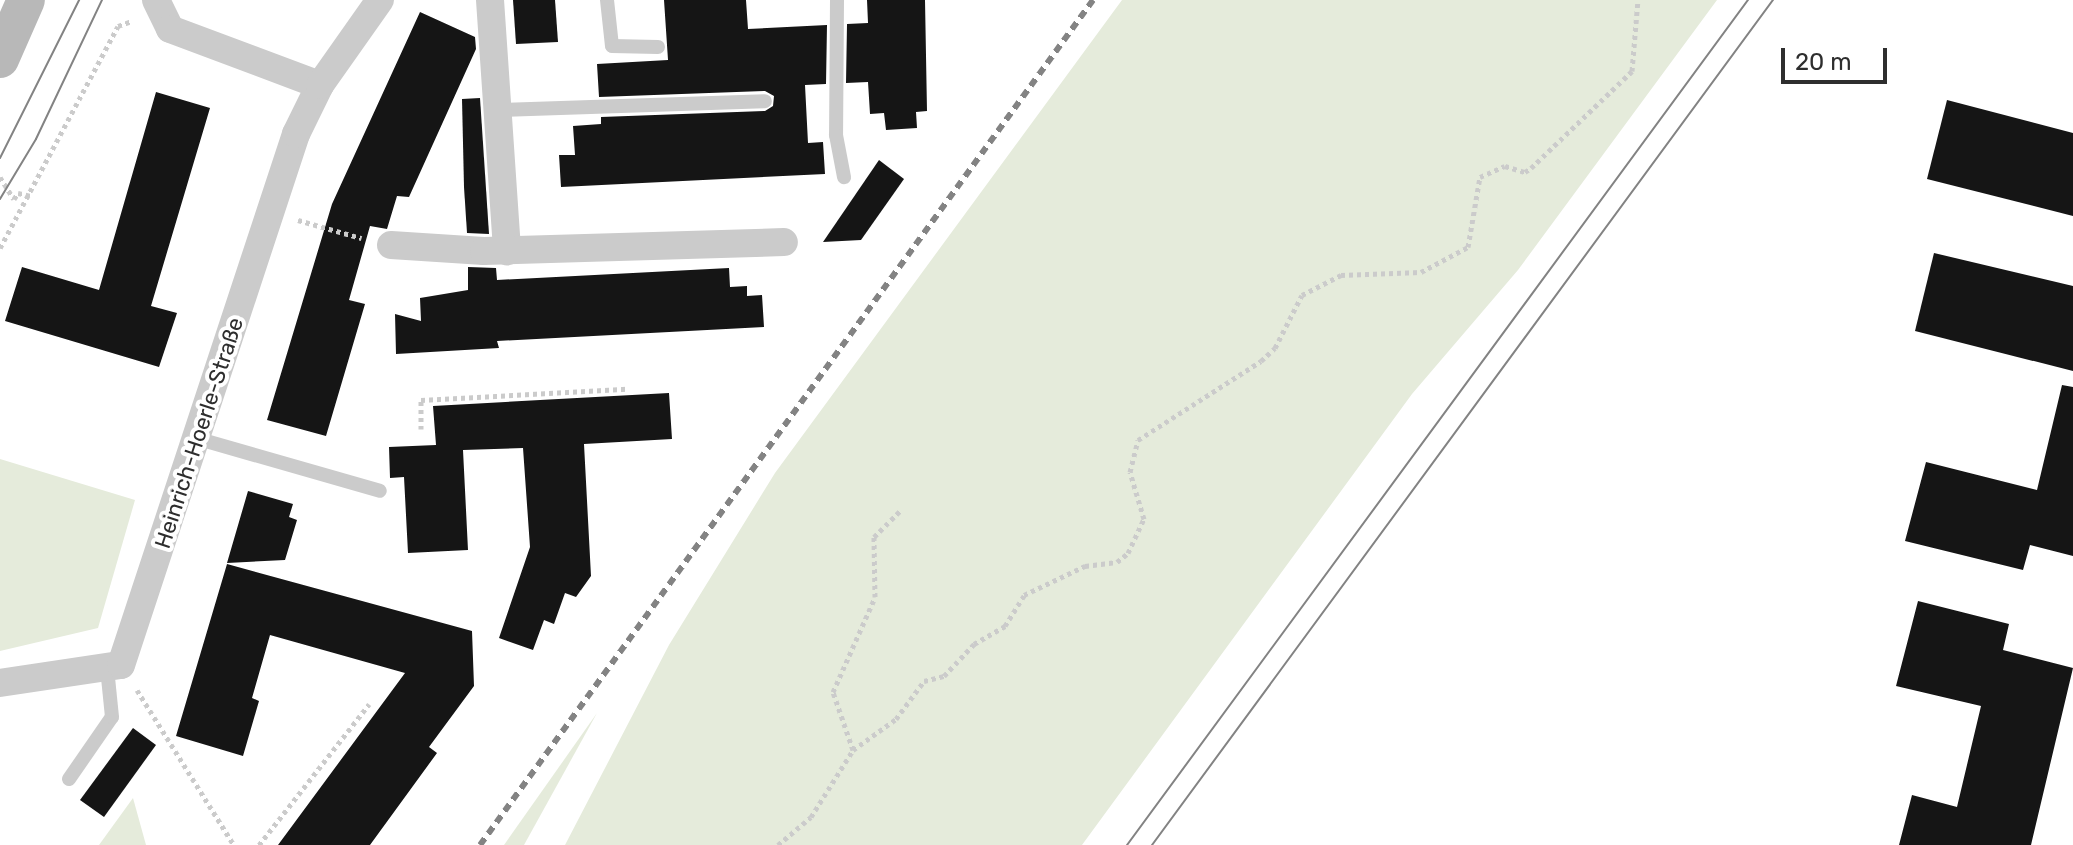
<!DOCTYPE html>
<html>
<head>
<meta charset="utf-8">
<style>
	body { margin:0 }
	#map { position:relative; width:2073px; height:845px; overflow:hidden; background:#fff; font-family:Rubik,sans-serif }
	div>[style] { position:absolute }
	.green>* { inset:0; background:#e5ebdb }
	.building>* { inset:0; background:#151515 }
	.path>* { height:5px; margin-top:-2.5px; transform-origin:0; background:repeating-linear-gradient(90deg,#cbcbcb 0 4px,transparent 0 8px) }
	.lane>* { height:14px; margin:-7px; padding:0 7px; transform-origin:7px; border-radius:7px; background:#cbcbcb }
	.street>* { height:28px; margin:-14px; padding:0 14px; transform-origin:14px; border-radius:14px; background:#cbcbcb }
	.secondary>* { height:38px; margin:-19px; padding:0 19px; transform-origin:19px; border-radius:19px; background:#b8b8b8 }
	.tram>* { height:2px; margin:-1px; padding:0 1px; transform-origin:1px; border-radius:1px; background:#838383 }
	.rail>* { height:6px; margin-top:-3px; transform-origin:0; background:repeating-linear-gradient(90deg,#838383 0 8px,transparent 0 14px) }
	span { translate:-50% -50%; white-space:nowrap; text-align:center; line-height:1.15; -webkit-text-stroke:8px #fff; paint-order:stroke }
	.street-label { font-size:22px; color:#2e2e2e }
	.scale { position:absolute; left:1781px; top:48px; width:106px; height:36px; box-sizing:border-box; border:4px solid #2e2e2e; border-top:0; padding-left:10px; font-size:24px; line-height:28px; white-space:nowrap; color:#2e2e2e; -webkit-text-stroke:6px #fff; paint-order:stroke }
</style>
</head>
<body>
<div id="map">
	<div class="green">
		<i style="clip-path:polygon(1122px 0,1717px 0,1518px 270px,1412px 394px,1082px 845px,565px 845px,669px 645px,775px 473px)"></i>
		<i style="clip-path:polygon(0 459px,135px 500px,98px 628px,0 651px)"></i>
		<i style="clip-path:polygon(597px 713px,524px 845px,504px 845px)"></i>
		<i style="clip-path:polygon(133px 798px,146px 845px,99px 845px)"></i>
	</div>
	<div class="building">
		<i style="clip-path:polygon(513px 0,555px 0,558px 42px,516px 44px)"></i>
		<i style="clip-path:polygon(664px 0,746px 0,748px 29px,827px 25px,826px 84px,805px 85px,808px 143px,823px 142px,825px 174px,561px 187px,559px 155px,575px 155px,573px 126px,601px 124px,601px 117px,765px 111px,773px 106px,774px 96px,765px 91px,599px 97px,597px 64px,668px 60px)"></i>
		<i style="clip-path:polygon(867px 0,925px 0,927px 111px,916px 112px,917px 128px,886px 130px,884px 113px,870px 114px,868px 82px,846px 83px,847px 24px,868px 23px)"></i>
		<i style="clip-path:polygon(420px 12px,475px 37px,476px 49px,409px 197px,397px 196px,387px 229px,370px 226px,349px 300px,365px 304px,326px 436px,267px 420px,332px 204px)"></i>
		<i style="clip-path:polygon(156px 92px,210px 108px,151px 306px,177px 313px,159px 367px,5px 321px,22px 267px,99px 290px)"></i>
		<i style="clip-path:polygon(480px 98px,489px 234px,467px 233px,464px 187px,462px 99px)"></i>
		<i style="clip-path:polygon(1947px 100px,2073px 133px,2073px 216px,1927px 179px)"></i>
		<i style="clip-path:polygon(879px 160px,904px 179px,861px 240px,823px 242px)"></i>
		<i style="clip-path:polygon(1934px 253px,2073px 286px,2073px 371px,1915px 331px)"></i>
		<i style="clip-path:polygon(468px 267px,496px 268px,497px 280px,729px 268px,730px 287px,747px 286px,747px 296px,762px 295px,764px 327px,497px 341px,499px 348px,396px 354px,395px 314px,421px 321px,420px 298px,468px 290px)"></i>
		<i style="clip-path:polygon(2062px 385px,2073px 387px,2073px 556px,2030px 545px,2023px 570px,1905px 541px,1926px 462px,2037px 490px)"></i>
		<i style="clip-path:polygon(669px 393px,672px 439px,584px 444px,591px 576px,576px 597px,565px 593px,554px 624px,544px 620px,533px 650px,499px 638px,530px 547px,523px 448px,463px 450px,468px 550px,408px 553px,404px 477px,390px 478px,389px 447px,436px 445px,433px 406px)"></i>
		<i style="clip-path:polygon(248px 491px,293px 504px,289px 517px,297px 520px,285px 560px,227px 563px)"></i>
		<i style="clip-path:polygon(227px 564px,472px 631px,474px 686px,429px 747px,437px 753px,370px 845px,278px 845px,405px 673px,270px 635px,252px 698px,259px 701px,243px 756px,176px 736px)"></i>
		<i style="clip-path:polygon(1918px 601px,2009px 624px,2003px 650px,2073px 668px,2031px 845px,1899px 845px,1912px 795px,1957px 807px,1981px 706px,1896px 686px)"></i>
		<i style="clip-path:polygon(133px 728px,156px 745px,104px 817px,80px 800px)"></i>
	</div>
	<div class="path">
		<i style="left:0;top:177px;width:26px;rotate:58deg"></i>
		<i style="left:14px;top:199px;width:7px;rotate:-56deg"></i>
		<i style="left:18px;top:193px;width:13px;rotate:13deg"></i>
		<i style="left:298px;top:220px;width:66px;rotate:15.9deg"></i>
		<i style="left:0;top:248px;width:251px;rotate:-62deg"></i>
		<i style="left:118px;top:26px;width:15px;rotate:-20deg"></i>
		<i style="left:421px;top:429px;width:29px;rotate:-90deg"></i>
		<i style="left:421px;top:400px;width:206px;rotate:-3.1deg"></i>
		<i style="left:137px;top:690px;width:183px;rotate:58deg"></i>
		<i style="left:853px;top:750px;width:61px;rotate:-109deg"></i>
		<i style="left:833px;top:692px;width:104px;rotate:-66.1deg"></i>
		<i style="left:875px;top:597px;width:60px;rotate:-91deg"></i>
		<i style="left:874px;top:537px;width:37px;rotate:-45deg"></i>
		<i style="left:259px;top:845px;width:179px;rotate:-52deg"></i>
		<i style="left:778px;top:845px;width:43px;rotate:-40.3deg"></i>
		<i style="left:811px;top:817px;width:79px;rotate:-57.9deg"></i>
		<i style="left:853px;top:750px;width:53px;rotate:-35.8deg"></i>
		<i style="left:896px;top:719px;width:47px;rotate:-53.6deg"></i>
		<i style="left:924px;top:681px;width:21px;rotate:-14deg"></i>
		<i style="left:944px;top:676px;width:44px;rotate:-46.8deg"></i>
		<i style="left:974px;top:644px;width:36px;rotate:-30deg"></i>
		<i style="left:1005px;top:626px;width:36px;rotate:-58deg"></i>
		<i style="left:1024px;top:595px;width:68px;rotate:-25.4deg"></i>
		<i style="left:1085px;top:566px;width:32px;rotate:-7deg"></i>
		<i style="left:1117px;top:562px;width:14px;rotate:-39deg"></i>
		<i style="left:1128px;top:553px;width:38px;rotate:-65deg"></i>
		<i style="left:1144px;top:519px;width:49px;rotate:-106.6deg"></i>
		<i style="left:1130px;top:472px;width:33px;rotate:-76deg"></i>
		<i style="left:1138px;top:440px;width:146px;rotate:-32.7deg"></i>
		<i style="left:1261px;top:361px;width:19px;rotate:-43deg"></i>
		<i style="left:1275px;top:348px;width:59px;rotate:-63deg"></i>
		<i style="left:1302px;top:295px;width:44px;rotate:-27.1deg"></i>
		<i style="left:1341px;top:275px;width:80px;rotate:-2.1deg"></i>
		<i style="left:1421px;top:272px;width:53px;rotate:-28deg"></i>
		<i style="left:1468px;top:247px;width:71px;rotate:-80.3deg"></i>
		<i style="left:1480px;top:177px;width:27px;rotate:-24deg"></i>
		<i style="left:1505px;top:166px;width:21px;rotate:17deg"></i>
		<i style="left:1525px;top:172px;width:7px;rotate:-34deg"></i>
		<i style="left:1531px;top:168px;width:140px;rotate:-43.8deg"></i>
		<i style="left:1632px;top:71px;width:71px;rotate:-85.2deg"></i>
	</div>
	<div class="lane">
		<i style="left:607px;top:0;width:46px;rotate:83.8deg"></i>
		<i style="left:612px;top:46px;width:46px;rotate:1.2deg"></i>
		<i style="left:837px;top:0;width:135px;rotate:90.4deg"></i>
		<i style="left:836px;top:135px;width:43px;rotate:79.2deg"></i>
		<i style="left:498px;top:110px;width:267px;rotate:-1.9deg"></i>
		<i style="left:199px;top:439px;width:188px;rotate:16deg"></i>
		<i style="left:69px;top:779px;width:75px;rotate:-55.3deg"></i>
		<i style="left:112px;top:717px;width:49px;rotate:-95.8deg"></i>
	</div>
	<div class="street">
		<i style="left:156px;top:0;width:32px;rotate:64deg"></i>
		<i style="left:170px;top:29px;width:160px;rotate:20.5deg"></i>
		<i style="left:490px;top:0;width:252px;rotate:86.1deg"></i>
		<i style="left:391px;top:245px;width:93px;rotate:3.7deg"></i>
		<i style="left:484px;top:251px;width:300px;rotate:-1.7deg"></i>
		<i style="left:0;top:683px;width:122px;rotate:-8.5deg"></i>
		<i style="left:121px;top:665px;width:559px;rotate:-71.76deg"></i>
		<i style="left:296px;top:134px;width:55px;rotate:-63.9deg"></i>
		<i style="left:320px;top:85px;width:104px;rotate:-54.8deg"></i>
	</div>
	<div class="secondary">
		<i style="left:0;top:59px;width:64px;rotate:-66.2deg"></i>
	</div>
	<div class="tram">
		<i style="left:0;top:158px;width:177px;rotate:-63.4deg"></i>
		<i style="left:0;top:199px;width:70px;rotate:-59deg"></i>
		<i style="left:36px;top:139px;width:154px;rotate:-64.6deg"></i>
		<i style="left:1127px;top:845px;width:1049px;rotate:-53.69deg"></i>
		<i style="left:1152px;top:845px;width:1049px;rotate:-53.69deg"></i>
	</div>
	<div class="rail">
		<i style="left:480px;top:845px;width:1044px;rotate:-54.04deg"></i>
	</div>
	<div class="street-label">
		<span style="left:199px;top:433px;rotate:-72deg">Heinrich-Hoerle-Straße</span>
	</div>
	<div class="scale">20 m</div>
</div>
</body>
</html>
